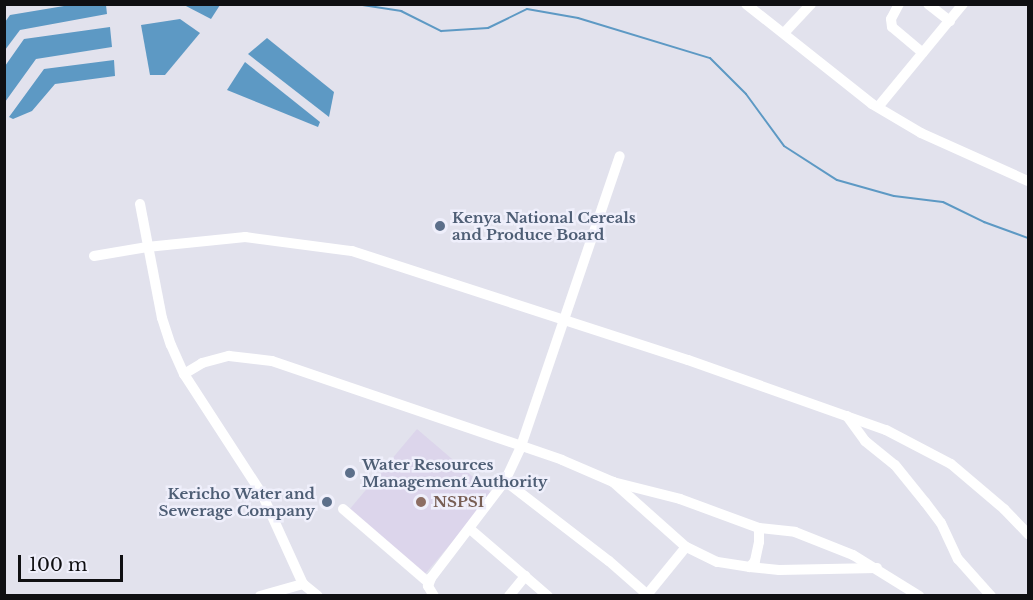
<!DOCTYPE html>
<html>
<head>
<meta charset="utf-8">
<style>
	body { margin:0 }
	#map { position:relative; width:1033px; height:600px; overflow:hidden; background:#e2e2ed; font-family:"Libre Baskerville",serif }
	div>[style] { position:absolute }
	.education>* { inset:0; background:#dcd5eb }
	.water>* { inset:0; background:#5d99c4 }
	.stream>* { height:2px; margin:-1px; padding:0 1px; transform-origin:1px; border-radius:1px; background:#5d99c4 }
	.minor>* { height:10px; margin:-5px; padding:0 5px; transform-origin:5px; border-radius:5px; background:#fff }
	.dots>* { width:16px; height:16px; translate:-50% -50%; box-sizing:border-box; border:3px solid #efeffb; border-radius:50% }
	span { translate:-50% -50%; white-space:nowrap; text-align:center; line-height:1.15; -webkit-text-stroke:5px #efeffb; paint-order:stroke }
	.service-label { font-size:15px; color:#4e5e75; font-weight:700 }
	.left { translate:0 -50%; text-align:left }
	.right { translate:-100% -50%; text-align:right }
	.education-label { font-size:15px; color:#785e54; font-weight:700 }
	.frame { position:absolute; inset:0; border:6px solid #0f0f12; pointer-events:none }
	.scale { position:absolute; left:18px; top:555px; width:105px; height:27px; box-sizing:border-box; border:3px solid #0f0f12; border-top:0; padding-left:8px; font-size:18px; line-height:21px; white-space:nowrap; color:#0f0f12; -webkit-text-stroke:4px #efeffb; paint-order:stroke }
</style>
</head>
<body>
<div id="map">
	<div class="education">
		<i style="clip-path:polygon(417px 429px,493px 494px,425px 574px,349px 510px)"></i>
	</div>
	<div class="water">
		<i style="clip-path:polygon(70px 5px,106px 5px,107px 14px,20px 30px,5px 50px,5px 22px,10px 15px)"></i>
		<i style="clip-path:polygon(184px 5px,220px 5px,211px 19px)"></i>
		<i style="clip-path:polygon(180px 19px,200px 33px,165px 75px,150px 75px,141px 25px)"></i>
		<i style="clip-path:polygon(110px 27px,112px 47px,36px 59px,5px 102px,5px 66px,24px 39px)"></i>
		<i style="clip-path:polygon(267px 38px,334px 92px,329px 117px,248px 54px)"></i>
		<i style="clip-path:polygon(114px 60px,115px 76px,55px 84px,32px 111px,13px 119px,9px 117px,44px 69px)"></i>
		<i style="clip-path:polygon(245px 62px,320px 122px,318px 127px,227px 90px)"></i>
	</div>
	<div class="stream">
		<i style="left:356px;top:4px;width:46px;rotate:8.8deg"></i>
		<i style="left:401px;top:11px;width:45px;rotate:26.6deg"></i>
		<i style="left:441px;top:31px;width:47px;rotate:-3.7deg"></i>
		<i style="left:488px;top:28px;width:43px;rotate:-26deg"></i>
		<i style="left:527px;top:9px;width:52px;rotate:10deg"></i>
		<i style="left:578px;top:18px;width:138px;rotate:16.9deg"></i>
		<i style="left:710px;top:58px;width:51px;rotate:45deg"></i>
		<i style="left:746px;top:94px;width:64px;rotate:53.8deg"></i>
		<i style="left:784px;top:146px;width:63px;rotate:32.7deg"></i>
		<i style="left:837px;top:180px;width:59px;rotate:15.7deg"></i>
		<i style="left:894px;top:196px;width:49px;rotate:7deg"></i>
		<i style="left:943px;top:202px;width:46px;rotate:26deg"></i>
		<i style="left:984px;top:222px;width:47px;rotate:20deg"></i>
	</div>
	<div class="minor">
		<i style="left:746px;top:4px;width:161px;rotate:38.4deg"></i>
		<i style="left:872px;top:104px;width:57px;rotate:30.6deg"></i>
		<i style="left:921px;top:133px;width:117px;rotate:24.2deg"></i>
		<i style="left:899px;top:4px;width:17px;rotate:118deg"></i>
		<i style="left:891px;top:19px;width:8px;rotate:83deg"></i>
		<i style="left:892px;top:27px;width:40px;rotate:40deg"></i>
		<i style="left:928px;top:4px;width:28px;rotate:38deg"></i>
		<i style="left:784px;top:33px;width:40px;rotate:-47deg"></i>
		<i style="left:878px;top:107px;width:134px;rotate:-50.5deg"></i>
		<i style="left:140px;top:204px;width:116px;rotate:79.1deg"></i>
		<i style="left:162px;top:318px;width:28px;rotate:72deg"></i>
		<i style="left:171px;top:345px;width:32px;rotate:66deg"></i>
		<i style="left:184px;top:374px;width:143px;rotate:57deg"></i>
		<i style="left:262px;top:494px;width:99px;rotate:65.5deg"></i>
		<i style="left:94px;top:256px;width:54px;rotate:-9.6deg"></i>
		<i style="left:147px;top:247px;width:99px;rotate:-5.8deg"></i>
		<i style="left:245px;top:237px;width:108px;rotate:7.5deg"></i>
		<i style="left:352px;top:251px;width:353px;rotate:18deg"></i>
		<i style="left:688px;top:360px;width:210px;rotate:19.5deg"></i>
		<i style="left:886px;top:430px;width:73px;rotate:27.6deg"></i>
		<i style="left:951px;top:464px;width:70px;rotate:40.3deg"></i>
		<i style="left:1004px;top:509px;width:35px;rotate:46deg"></i>
		<i style="left:184px;top:374px;width:21px;rotate:-31deg"></i>
		<i style="left:202px;top:363px;width:28px;rotate:-15deg"></i>
		<i style="left:229px;top:356px;width:43px;rotate:6.6deg"></i>
		<i style="left:272px;top:361px;width:306px;rotate:18.8deg"></i>
		<i style="left:562px;top:460px;width:56px;rotate:23.3deg"></i>
		<i style="left:847px;top:416px;width:31px;rotate:54deg"></i>
		<i style="left:865px;top:441px;width:38px;rotate:39deg"></i>
		<i style="left:895px;top:465px;width:48px;rotate:51deg"></i>
		<i style="left:925px;top:502px;width:26px;rotate:53deg"></i>
		<i style="left:941px;top:523px;width:40px;rotate:65deg"></i>
		<i style="left:958px;top:559px;width:50px;rotate:48.3deg"></i>
		<i style="left:505px;top:481px;width:131px;rotate:37.6deg"></i>
		<i style="left:609px;top:561px;width:53px;rotate:41.2deg"></i>
		<i style="left:613px;top:482px;width:69px;rotate:14.2deg"></i>
		<i style="left:680px;top:499px;width:84px;rotate:20.2deg"></i>
		<i style="left:759px;top:528px;width:14px;rotate:90deg"></i>
		<i style="left:759px;top:542px;width:19px;rotate:102deg"></i>
		<i style="left:755px;top:561px;width:8px;rotate:130deg"></i>
		<i style="left:750px;top:567px;width:33px;rotate:-171deg"></i>
		<i style="left:717px;top:562px;width:34px;rotate:-154deg"></i>
		<i style="left:686px;top:547px;width:98px;rotate:-138.3deg"></i>
		<i style="left:343px;top:509px;width:113px;rotate:40.7deg"></i>
		<i style="left:759px;top:528px;width:36px;rotate:6deg"></i>
		<i style="left:795px;top:532px;width:62px;rotate:21.6deg"></i>
		<i style="left:853px;top:555px;width:78px;rotate:31.8deg"></i>
		<i style="left:470px;top:529px;width:103px;rotate:40.7deg"></i>
		<i style="left:750px;top:567px;width:29px;rotate:6deg"></i>
		<i style="left:779px;top:570px;width:98px;rotate:-1.2deg"></i>
		<i style="left:303px;top:584px;width:19px;rotate:39deg"></i>
		<i style="left:260px;top:596px;width:45px;rotate:-15.6deg"></i>
		<i style="left:434px;top:596px;width:12px;rotate:-121deg"></i>
		<i style="left:428px;top:586px;width:9px;rotate:-69deg"></i>
		<i style="left:431px;top:578px;width:122px;rotate:-52.7deg"></i>
		<i style="left:505px;top:481px;width:38px;rotate:-65deg"></i>
		<i style="left:521px;top:446px;width:306px;rotate:-71.2deg"></i>
		<i style="left:509px;top:596px;width:26px;rotate:-51deg"></i>
		<i style="left:646px;top:596px;width:63px;rotate:-50.8deg"></i>
	</div>
	<div class="dots">
		<i style="left:440px;top:226px;background:#5c6f8a"></i>
		<i style="left:350px;top:473px;background:#5c6f8a"></i>
		<i style="left:327px;top:502px;background:#5c6f8a"></i>
		<i style="left:421px;top:502px;background:#8d6e63"></i>
	</div>
	<div class="service-label">
		<span class="left" style="left:452px;top:226px">Kenya National Cereals<br>and Produce Board</span>
		<span class="left" style="left:362px;top:473px">Water Resources<br>Management Authority</span>
		<span class="right" style="left:315px;top:502px">Kericho Water and<br>Sewerage Company</span>
	</div>
	<div class="education-label">
		<span class="left" style="left:433px;top:502px">NSPSI</span>
	</div>
	<div class="frame"></div>
	<div class="scale">100 m</div>
</div>
</body>
</html>
